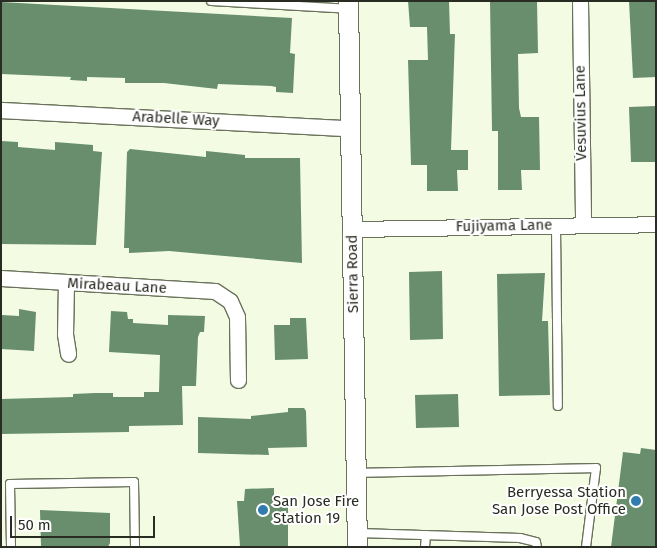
<!DOCTYPE html>
<html>
<head>
<meta charset="utf-8">
<style>
	body { margin:0 }
	#map { position:relative; width:657px; height:548px; overflow:hidden; background:#f3fce3; font-family:"Fira Sans",sans-serif }
	div>[style] { position:absolute }
	.building>* { inset:0; background:#688e6d }
	.roads { filter:drop-shadow(1px 0 #6a725c) drop-shadow(-1px 0 #6a725c) drop-shadow(0 1px #6a725c) drop-shadow(0 -1px #6a725c) }
	.service>* { height:8px; margin:-4px; padding:0 4px; transform-origin:4px; border-radius:4px; background:#fff }
	.minor>* { height:15px; margin:-7.5px; padding:0 7.5px; transform-origin:7.5px; border-radius:7.5px; background:#fff }
	.tertiary>* { height:19px; margin:-9.5px; padding:0 9.5px; transform-origin:9.5px; border-radius:9.5px; background:#fff }
	.dots>* { width:14px; height:14px; translate:-50% -50%; box-sizing:border-box; border:2px solid #fff; border-radius:50% }
	span { translate:-50% -50%; white-space:nowrap; text-align:center; line-height:1.15; -webkit-text-stroke:4px #fff; paint-order:stroke }
	.street-label { font-size:15px; color:#292c23 }
	.poi-label { font-size:15px; color:#292c23 }
	.right { translate:-100% -50%; text-align:right }
	.left { translate:0 -50%; text-align:left }
	.frame { position:absolute; inset:0; border:2px solid #292c23; pointer-events:none }
	.scale { position:absolute; left:10px; top:516px; width:145px; height:22px; box-sizing:border-box; border:2px solid #292c23; border-top:0; padding-left:6px; font-size:15px; line-height:18px; white-space:nowrap; color:#292c23; -webkit-text-stroke:4px #fff; paint-order:stroke }
</style>
</head>
<body>
<div id="map">
	<div class="building">
		<i style="clip-path:polygon(408px 1px,449px 1px,450px 34px,455px 34px,451px 150px,468px 150px,468px 170px,457px 170px,458px 191px,427px 191px,427px 165px,411px 165px,408px 60px,428px 60px,427px 27px,410px 27px)"></i>
		<i style="clip-path:polygon(490px 1px,537px 1px,538px 53px,518px 54px,519px 108px,521px 117px,539px 117px,540px 170px,521px 170px,522px 190px,498px 190px,498px 131px,492px 131px)"></i>
		<i style="clip-path:polygon(629px 1px,656px 1px,656px 77px,633px 78px)"></i>
		<i style="clip-path:polygon(1px 2px,292px 18px,290px 53px,295px 54px,293px 93px,276px 92px,276px 87px,271px 86px,218px 84px,217px 89px,164px 83px,125px 83px,125px 78px,87px 77px,87px 81px,70px 80px,71px 77px,1px 74px)"></i>
		<i style="clip-path:polygon(656px 106px,656px 162px,631px 162px,629px 107px)"></i>
		<i style="clip-path:polygon(1px 141px,18px 142px,18px 147px,55px 150px,55px 142px,93px 145px,93px 151px,102px 152px,96px 245px,1px 244px)"></i>
		<i style="clip-path:polygon(130px 149px,206px 157px,206px 151px,245px 155px,245px 158px,300px 158px,302px 263px,169px 251px,129px 253px,129px 248px,124px 248px,127px 152px)"></i>
		<i style="clip-path:polygon(442px 271px,443px 339px,410px 340px,409px 272px)"></i>
		<i style="clip-path:polygon(545px 273px,542px 321px,548px 321px,550px 395px,499px 396px,497px 274px)"></i>
		<i style="clip-path:polygon(19px 309px,36px 312px,34px 351px,1px 349px,2px 315px,19px 316px)"></i>
		<i style="clip-path:polygon(111px 311px,127px 312px,128px 319px,133px 319px,133px 323px,168px 325px,168px 315px,205px 316px,204px 332px,200px 332px,198px 337px,196px 386px,182px 386px,183px 425px,129px 426px,129px 432px,1px 434px,1px 399px,73px 397px,73px 394px,95px 393px,113px 393px,113px 397px,144px 397px,144px 392px,159px 392px,160px 355px,109px 352px)"></i>
		<i style="clip-path:polygon(290px 318px,306px 318px,308px 359px,275px 360px,274px 325px,290px 325px)"></i>
		<i style="clip-path:polygon(458px 394px,459px 427px,416px 428px,415px 395px)"></i>
		<i style="clip-path:polygon(288px 408px,304px 408px,306px 411px,307px 447px,268px 448px,269px 455px,198px 453px,198px 417px,251px 419px,251px 416px,288px 412px)"></i>
		<i style="clip-path:polygon(641px 448px,656px 450px,656px 547px,611px 547px,623px 452px,640px 454px)"></i>
		<i style="clip-path:polygon(274px 488px,274px 501px,288px 500px,288px 547px,240px 547px,237px 501px,244px 501px,245px 489px)"></i>
		<i style="clip-path:polygon(40px 510px,110px 513px,110px 543px,108px 547px,41px 547px)"></i>
	</div>
	<div class="roads">
		<div class="service">
			<i style="left:211px;top:1px;width:137px;rotate:3.3deg"></i>
			<i style="left:556px;top:226px;width:180px;rotate:89.4deg"></i>
			<i style="left:356px;top:473px;width:240px;rotate:-1.2deg"></i>
			<i style="left:596px;top:468px;width:80px;rotate:97.2deg"></i>
			<i style="left:358px;top:533px;width:162px;rotate:1.8deg"></i>
			<i style="left:520px;top:538px;width:16px;rotate:14deg"></i>
			<i style="left:536px;top:542px;width:5px;rotate:79deg"></i>
			<i style="left:11px;top:547px;width:63px;rotate:-90.9deg"></i>
			<i style="left:10px;top:484px;width:124px;rotate:-0.9deg"></i>
			<i style="left:134px;top:482px;width:65px;rotate:89.1deg"></i>
			<i style="left:425px;top:547px;width:12px;rotate:-85deg"></i>
		</div>
		<div class="minor">
			<i style="left:580px;top:1px;width:224px;rotate:89.2deg"></i>
			<i style="left:1px;top:110px;width:349px;rotate:3deg"></i>
			<i style="left:352px;top:229px;width:304px;rotate:-0.9deg"></i>
			<i style="left:1px;top:278px;width:214px;rotate:3.5deg"></i>
			<i style="left:215px;top:291px;width:18px;rotate:34deg"></i>
			<i style="left:230px;top:301px;width:17px;rotate:66deg"></i>
			<i style="left:237px;top:317px;width:63px;rotate:89.1deg"></i>
			<i style="left:66px;top:283px;width:51px;rotate:91.1deg"></i>
			<i style="left:65px;top:334px;width:20px;rotate:81deg"></i>
		</div>
		<div class="tertiary">
			<i style="left:348px;top:1px;width:546px;rotate:89.06deg"></i>
		</div>
	</div>
	<div class="dots">
		<i style="left:636px;top:501px;background:#317caf"></i>
		<i style="left:263px;top:510px;background:#317caf"></i>
	</div>
	<div class="street-label">
		<span style="left:581px;top:113px;rotate:-91deg">Vesuvius Lane</span>
		<span style="left:176px;top:119px;rotate:3deg">Arabelle Way</span>
		<span style="left:504px;top:226px;rotate:-1deg">Fujiyama Lane</span>
		<span style="left:353px;top:274px;rotate:-91deg">Sierra Road</span>
		<span style="left:117px;top:286px;rotate:3deg">Mirabeau Lane</span>
	</div>
	<div class="poi-label">
		<span class="right" style="left:626px;top:501px">Berryessa Station<br>San Jose Post Office</span>
		<span class="left" style="left:273px;top:510px">San Jose Fire<br>Station 19</span>
	</div>
	<div class="frame"></div>
	<div class="scale">50 m</div>
</div>
</body>
</html>
